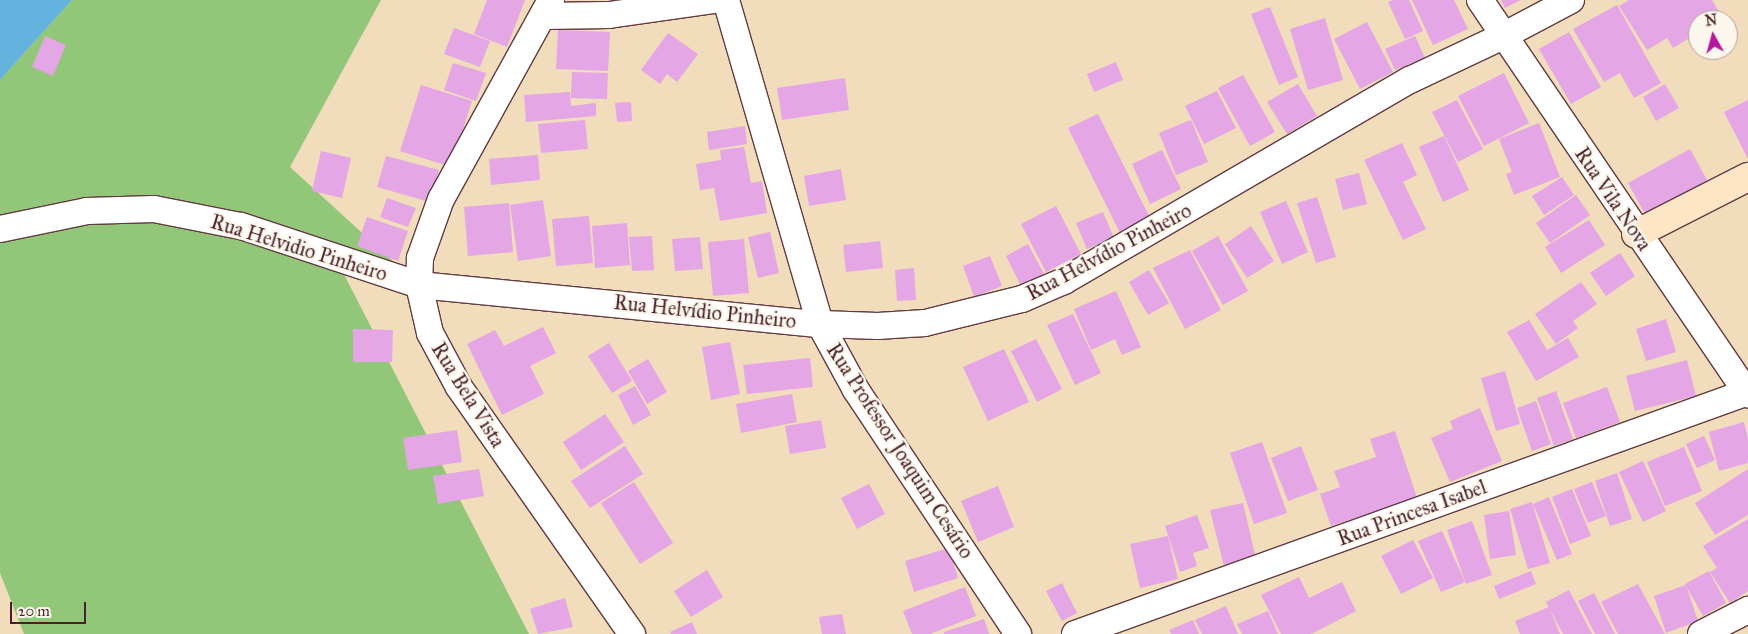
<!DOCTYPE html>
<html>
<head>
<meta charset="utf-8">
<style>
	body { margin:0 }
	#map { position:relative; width:1748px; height:634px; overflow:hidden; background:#f1dcbc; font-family:"IM FELL Great Primer",serif }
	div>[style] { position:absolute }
	.green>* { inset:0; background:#92c779 }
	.water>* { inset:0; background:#64b2de }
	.building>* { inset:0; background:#e4a6e5 }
	.roads { filter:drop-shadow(1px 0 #633b41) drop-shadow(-1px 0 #633b41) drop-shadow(0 1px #633b41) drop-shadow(0 -1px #633b41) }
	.street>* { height:26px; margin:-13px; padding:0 13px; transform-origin:13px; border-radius:13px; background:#fff }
	.secondary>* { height:28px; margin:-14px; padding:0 14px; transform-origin:14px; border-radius:14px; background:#fde5c5 }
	span { translate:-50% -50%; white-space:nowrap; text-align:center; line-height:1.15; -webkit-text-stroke:5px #fbf7ec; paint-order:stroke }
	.street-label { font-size:20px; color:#4a1f2b }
	.north { position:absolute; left:1688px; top:10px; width:50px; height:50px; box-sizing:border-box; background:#fbf7ec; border:1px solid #b4a19f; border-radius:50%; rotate:353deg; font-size:14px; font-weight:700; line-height:20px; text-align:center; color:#4a1f2b }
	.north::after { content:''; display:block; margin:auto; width:18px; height:22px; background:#b5179e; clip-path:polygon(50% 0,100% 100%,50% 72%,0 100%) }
	.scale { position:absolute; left:10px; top:602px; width:76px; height:22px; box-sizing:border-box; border:2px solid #4a1f2b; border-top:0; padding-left:6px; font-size:15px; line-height:18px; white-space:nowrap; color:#4a1f2b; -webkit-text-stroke:4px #fbf7ec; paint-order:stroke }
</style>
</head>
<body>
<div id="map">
	<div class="green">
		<i style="clip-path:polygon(72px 0,381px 0,290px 167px,419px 285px,335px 257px,529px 634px,24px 634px,0 573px,0 80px)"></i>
	</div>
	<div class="water">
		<i style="clip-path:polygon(0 0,72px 0,0 80px)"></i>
	</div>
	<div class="building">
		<i style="clip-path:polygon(487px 0,525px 0,507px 47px,474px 34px)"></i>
		<i style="clip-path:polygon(1393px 0,1409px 0,1423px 31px,1405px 39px,1388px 2px)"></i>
		<i style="clip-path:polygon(1412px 0,1454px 0,1468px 29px,1433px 45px)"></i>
		<i style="clip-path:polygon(1501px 0,1521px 0,1505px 8px)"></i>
		<i style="clip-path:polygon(1629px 0,1712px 0,1723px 18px,1698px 20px,1698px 33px,1673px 48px,1667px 38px,1647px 50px,1619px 6px)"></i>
		<i style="clip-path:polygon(1617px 5px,1661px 83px,1634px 98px,1620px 73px,1604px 82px,1573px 29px)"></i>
		<i style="clip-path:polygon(1270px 7px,1298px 77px,1279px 85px,1251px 14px)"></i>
		<i style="clip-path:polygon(1325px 18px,1343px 80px,1308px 90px,1290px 29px)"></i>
		<i style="clip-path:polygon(1367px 22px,1393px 72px,1360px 89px,1334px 39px)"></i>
		<i style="clip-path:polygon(454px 28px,490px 41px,480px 67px,444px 54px)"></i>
		<i style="clip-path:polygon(558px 30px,610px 32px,608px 71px,556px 69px)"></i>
		<i style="clip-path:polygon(1569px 32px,1601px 87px,1571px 104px,1539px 49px)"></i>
		<i style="clip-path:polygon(668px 33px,698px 54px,677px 82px,667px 74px,660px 84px,641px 70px)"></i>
		<i style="clip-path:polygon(45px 36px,66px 45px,53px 76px,32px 67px)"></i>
		<i style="clip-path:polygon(1415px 36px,1425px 58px,1395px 70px,1385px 49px)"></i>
		<i style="clip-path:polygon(1116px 62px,1123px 80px,1094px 92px,1087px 74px)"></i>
		<i style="clip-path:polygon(453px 63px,486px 73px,476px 101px,444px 90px)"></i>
		<i style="clip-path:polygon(572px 72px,608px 73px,607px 99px,571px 98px)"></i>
		<i style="clip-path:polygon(1504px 73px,1529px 123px,1484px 146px,1458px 96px)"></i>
		<i style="clip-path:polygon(1243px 75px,1275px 132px,1250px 146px,1218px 88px)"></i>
		<i style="clip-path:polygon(845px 78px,849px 110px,782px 120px,777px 88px)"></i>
		<i style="clip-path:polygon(1298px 84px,1317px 116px,1287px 134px,1267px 102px)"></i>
		<i style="clip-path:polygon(1665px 84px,1679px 108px,1656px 121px,1643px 97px)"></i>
		<i style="clip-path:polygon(421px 85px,472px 101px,451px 167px,400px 151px)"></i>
		<i style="clip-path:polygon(1217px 91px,1236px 128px,1204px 144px,1185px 106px)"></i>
		<i style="clip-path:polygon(570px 92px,571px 106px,596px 103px,596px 116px,526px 122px,524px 95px)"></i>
		<i style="clip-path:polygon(1457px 100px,1483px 149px,1458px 162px,1432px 112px)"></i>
		<i style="clip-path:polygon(1748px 100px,1748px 159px,1724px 112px)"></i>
		<i style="clip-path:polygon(631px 102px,632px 121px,617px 122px,615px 103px)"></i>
		<i style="clip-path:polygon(1098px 114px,1150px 218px,1120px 233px,1068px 128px)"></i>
		<i style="clip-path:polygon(585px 120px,588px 149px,541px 153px,538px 124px)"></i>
		<i style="clip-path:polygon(1191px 120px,1208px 162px,1176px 175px,1159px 133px)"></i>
		<i style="clip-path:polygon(1539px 123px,1560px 177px,1514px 195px,1506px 174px,1512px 172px,1499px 139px)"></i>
		<i style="clip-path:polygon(745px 126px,747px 144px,709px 150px,707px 132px)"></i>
		<i style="clip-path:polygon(1444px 136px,1469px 190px,1443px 202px,1419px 147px)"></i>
		<i style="clip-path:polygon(1402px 143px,1417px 175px,1403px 182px,1426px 229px,1403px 240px,1364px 160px)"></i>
		<i style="clip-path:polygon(744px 147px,751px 183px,762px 181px,767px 213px,720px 221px,714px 188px,700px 190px,696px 164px,721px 160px,720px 150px)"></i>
		<i style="clip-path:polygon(1690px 149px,1712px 189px,1650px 223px,1628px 183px)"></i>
		<i style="clip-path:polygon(1162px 150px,1181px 189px,1150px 204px,1132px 164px)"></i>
		<i style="clip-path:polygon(321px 151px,351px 158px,342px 198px,312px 191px)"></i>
		<i style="clip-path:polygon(538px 155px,540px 180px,491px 185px,489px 159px)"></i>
		<i style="clip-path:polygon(386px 156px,439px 170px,430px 202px,377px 187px)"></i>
		<i style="clip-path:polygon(841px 169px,846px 200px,809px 206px,804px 176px)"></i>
		<i style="clip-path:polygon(1359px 173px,1367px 204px,1343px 210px,1335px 179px)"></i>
		<i style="clip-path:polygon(1562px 177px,1574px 195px,1544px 215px,1532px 196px)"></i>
		<i style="clip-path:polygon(1576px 195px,1590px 215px,1550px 243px,1536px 223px)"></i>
		<i style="clip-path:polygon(1317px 197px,1336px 257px,1316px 263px,1297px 203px)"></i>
		<i style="clip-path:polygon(387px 198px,416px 208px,408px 227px,380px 217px)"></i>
		<i style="clip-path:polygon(543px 200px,551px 256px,518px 261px,510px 205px)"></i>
		<i style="clip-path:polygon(1286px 201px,1308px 252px,1282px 264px,1260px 212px)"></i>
		<i style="clip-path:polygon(509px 203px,513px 252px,468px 256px,464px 207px)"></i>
		<i style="clip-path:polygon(1056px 206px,1081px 254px,1046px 272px,1021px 224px)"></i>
		<i style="clip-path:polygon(1103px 212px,1114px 238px,1087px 249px,1076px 223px)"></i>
		<i style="clip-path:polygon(589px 216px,593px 263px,556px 266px,552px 219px)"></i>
		<i style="clip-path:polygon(367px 217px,408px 231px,398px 261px,357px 246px)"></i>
		<i style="clip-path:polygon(1589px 220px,1605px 245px,1561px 273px,1545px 247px)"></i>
		<i style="clip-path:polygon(627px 223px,630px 265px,595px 268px,592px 226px)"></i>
		<i style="clip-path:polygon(1251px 226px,1274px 261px,1247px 278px,1225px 244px)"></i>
		<i style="clip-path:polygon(770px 232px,779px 273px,758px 278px,748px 237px)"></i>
		<i style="clip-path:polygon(652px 236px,654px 270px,632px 271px,629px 237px)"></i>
		<i style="clip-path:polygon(1218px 236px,1248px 291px,1223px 305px,1192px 251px)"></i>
		<i style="clip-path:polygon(700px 237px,703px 269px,675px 271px,672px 239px)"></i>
		<i style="clip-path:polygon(744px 239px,749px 293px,713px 296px,708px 242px)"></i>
		<i style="clip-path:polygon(880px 241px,883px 268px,846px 272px,843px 245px)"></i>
		<i style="clip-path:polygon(1028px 244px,1044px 274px,1021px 286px,1006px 256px)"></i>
		<i style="clip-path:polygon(1190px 250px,1221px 310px,1185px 329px,1153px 268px)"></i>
		<i style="clip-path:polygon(1620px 253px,1635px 276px,1606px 296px,1590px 273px)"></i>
		<i style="clip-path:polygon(990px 256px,1002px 286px,974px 297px,963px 266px)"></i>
		<i style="clip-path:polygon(914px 268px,916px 300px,897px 301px,895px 270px)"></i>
		<i style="clip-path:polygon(1149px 270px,1169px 303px,1148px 315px,1129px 282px)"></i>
		<i style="clip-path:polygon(1581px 282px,1597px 304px,1573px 321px,1578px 328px,1556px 344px,1535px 314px)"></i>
		<i style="clip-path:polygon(1116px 291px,1141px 347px,1122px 355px,1115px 339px,1091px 350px,1074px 309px)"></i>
		<i style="clip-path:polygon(1073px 314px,1101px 373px,1075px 385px,1047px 325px)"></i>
		<i style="clip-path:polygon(1666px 319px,1676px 352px,1646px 361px,1636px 329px)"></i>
		<i style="clip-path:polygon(1529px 320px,1547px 350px,1568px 338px,1579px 357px,1536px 381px,1507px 332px)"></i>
		<i style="clip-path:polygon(543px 327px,556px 353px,530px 366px,544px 394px,502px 415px,467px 344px,495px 330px,504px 346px)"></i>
		<i style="clip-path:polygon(353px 329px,393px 330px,392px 362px,353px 362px)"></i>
		<i style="clip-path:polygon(1036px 339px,1062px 389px,1037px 402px,1011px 351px)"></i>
		<i style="clip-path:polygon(730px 342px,740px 394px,711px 400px,702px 347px)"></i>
		<i style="clip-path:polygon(609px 343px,632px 381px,612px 393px,588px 356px)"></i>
		<i style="clip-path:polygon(1004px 349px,1029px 402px,988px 421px,963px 367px)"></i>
		<i style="clip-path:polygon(810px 358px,813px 387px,747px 394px,743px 365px)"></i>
		<i style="clip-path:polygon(648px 359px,667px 392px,647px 404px,628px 371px)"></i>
		<i style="clip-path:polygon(1687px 360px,1696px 396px,1635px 411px,1626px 376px)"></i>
		<i style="clip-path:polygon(1505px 371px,1520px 424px,1496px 431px,1481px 378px)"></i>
		<i style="clip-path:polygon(635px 386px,651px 415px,633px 425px,618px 395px)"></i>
		<i style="clip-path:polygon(1607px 387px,1620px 422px,1576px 438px,1563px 403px)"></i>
		<i style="clip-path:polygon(1556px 391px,1573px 439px,1554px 446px,1537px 398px)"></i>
		<i style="clip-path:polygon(792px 394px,797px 422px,741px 433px,736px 404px)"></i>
		<i style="clip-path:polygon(1536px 401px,1551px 444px,1532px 451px,1517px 408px)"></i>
		<i style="clip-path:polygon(1480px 408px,1502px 461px,1450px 482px,1431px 438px,1453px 429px,1450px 421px)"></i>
		<i style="clip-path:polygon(605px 414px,624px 442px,581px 470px,563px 442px)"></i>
		<i style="clip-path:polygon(821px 420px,826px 448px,790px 454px,785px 426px)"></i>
		<i style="clip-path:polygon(1744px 422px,1748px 439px,1748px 463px,1719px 471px,1709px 432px)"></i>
		<i style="clip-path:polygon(457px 430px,462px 462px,408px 470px,403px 438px)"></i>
		<i style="clip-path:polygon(1395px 431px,1417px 498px,1331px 526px,1320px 494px,1340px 487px,1334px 471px,1376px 457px,1370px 439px)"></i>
		<i style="clip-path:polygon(1704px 436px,1715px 460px,1697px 468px,1686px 444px)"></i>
		<i style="clip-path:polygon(1262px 442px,1287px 513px,1254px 524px,1230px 453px)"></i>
		<i style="clip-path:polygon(625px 446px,643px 474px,590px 508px,571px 481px)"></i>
		<i style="clip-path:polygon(1301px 446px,1318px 490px,1288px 501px,1271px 458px)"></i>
		<i style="clip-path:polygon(1684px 447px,1702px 491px,1665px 506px,1647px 462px)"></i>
		<i style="clip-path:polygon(1643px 461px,1666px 511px,1643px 522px,1619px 472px)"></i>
		<i style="clip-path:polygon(479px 469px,484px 496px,438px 504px,433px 476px)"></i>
		<i style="clip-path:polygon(1748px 469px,1748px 515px,1715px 535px,1695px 503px)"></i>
		<i style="clip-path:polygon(1617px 473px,1632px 519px,1610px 526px,1595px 481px)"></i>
		<i style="clip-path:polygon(634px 482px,673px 543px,640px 564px,601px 503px)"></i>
		<i style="clip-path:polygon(1592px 482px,1606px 516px,1588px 523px,1574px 489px)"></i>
		<i style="clip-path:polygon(869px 484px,885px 514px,857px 529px,841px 498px)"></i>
		<i style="clip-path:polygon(998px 486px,1014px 527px,978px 542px,961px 501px)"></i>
		<i style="clip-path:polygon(1572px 489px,1591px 536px,1570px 544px,1552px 497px)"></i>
		<i style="clip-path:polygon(1549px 497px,1572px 554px,1557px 560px,1533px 504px)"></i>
		<i style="clip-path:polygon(1532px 502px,1550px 563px,1528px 569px,1510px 509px)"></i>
		<i style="clip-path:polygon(1243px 503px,1256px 559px,1224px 566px,1210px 510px)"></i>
		<i style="clip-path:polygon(1509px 511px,1516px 555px,1490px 559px,1484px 515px)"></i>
		<i style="clip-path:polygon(1197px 515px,1209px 548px,1193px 553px,1197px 566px,1180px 572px,1165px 526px)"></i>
		<i style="clip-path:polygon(1748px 519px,1748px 591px,1730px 603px,1710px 572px,1717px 568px,1703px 546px)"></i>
		<i style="clip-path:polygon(1472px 521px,1492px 575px,1466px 584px,1447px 530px)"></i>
		<i style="clip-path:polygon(1442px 531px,1465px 582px,1441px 592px,1418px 541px)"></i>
		<i style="clip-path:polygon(1168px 536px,1178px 579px,1140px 588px,1130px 544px)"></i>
		<i style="clip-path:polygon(1413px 540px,1433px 578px,1401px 594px,1381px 556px)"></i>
		<i style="clip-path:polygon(949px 548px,958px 578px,914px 592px,905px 561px)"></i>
		<i style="clip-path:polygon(707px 570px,723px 597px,691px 617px,674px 591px)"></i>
		<i style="clip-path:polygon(1531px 571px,1536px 584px,1499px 599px,1494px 586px)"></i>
		<i style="clip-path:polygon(1709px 571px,1726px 603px,1703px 616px,1685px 584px)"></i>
		<i style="clip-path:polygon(1299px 577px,1309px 598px,1342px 582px,1356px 611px,1311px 634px,1281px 634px,1261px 595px)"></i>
		<i style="clip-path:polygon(1062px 583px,1077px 613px,1062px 621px,1046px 591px)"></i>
		<i style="clip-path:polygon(1638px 584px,1665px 634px,1618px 634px,1601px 602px)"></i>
		<i style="clip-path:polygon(1686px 585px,1698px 621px,1666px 633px,1654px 596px)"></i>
		<i style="clip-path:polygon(965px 587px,976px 616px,930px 634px,912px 634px,903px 611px)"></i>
		<i style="clip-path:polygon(1569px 590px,1592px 634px,1563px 634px,1546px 602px)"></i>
		<i style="clip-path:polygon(1594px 593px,1615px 634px,1595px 634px,1578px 601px)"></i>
		<i style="clip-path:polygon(565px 598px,573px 627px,538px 634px,530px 609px)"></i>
		<i style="clip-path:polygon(1226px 606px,1238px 634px,1202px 634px,1195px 620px)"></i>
		<i style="clip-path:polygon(1549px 607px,1560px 634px,1520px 634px,1515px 621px)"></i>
		<i style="clip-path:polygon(1268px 611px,1278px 634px,1242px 634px,1237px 624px)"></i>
		<i style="clip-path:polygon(842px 614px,846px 634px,822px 634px,819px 617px)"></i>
		<i style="clip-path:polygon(984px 619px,989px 634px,944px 634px,944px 632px)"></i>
		<i style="clip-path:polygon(1193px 620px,1199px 634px,1171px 634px,1169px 630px)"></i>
		<i style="clip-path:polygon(692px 622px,697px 634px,671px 634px,670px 632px)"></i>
	</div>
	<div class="roads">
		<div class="street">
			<i style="left:551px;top:0;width:227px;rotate:118.9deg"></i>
			<i style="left:441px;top:199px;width:63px;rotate:109.6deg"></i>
			<i style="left:420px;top:258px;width:27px;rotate:92deg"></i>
			<i style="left:419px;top:285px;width:49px;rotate:77.1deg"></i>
			<i style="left:430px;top:333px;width:61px;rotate:61.8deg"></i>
			<i style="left:459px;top:387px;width:302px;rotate:55deg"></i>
			<i style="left:726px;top:0;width:337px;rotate:73.8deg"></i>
			<i style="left:820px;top:324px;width:75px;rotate:61.4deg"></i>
			<i style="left:856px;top:390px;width:293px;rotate:56.4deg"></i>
			<i style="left:1480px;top:0;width:477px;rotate:55.8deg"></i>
			<i style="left:543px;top:16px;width:66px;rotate:-0.9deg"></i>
			<i style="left:609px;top:15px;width:105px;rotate:-8.2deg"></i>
			<i style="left:0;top:229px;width:89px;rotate:-11.7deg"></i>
			<i style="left:87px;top:211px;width:67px;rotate:-1.7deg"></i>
			<i style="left:154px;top:209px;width:89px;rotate:11.1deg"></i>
			<i style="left:241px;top:226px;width:188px;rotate:18.3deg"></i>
			<i style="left:419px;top:285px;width:403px;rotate:5.6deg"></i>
			<i style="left:820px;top:324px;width:58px;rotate:2deg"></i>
			<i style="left:878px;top:326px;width:47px;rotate:-3.7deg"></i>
			<i style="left:925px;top:323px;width:100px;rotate:-13.9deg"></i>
			<i style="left:1022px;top:299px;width:46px;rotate:-23.2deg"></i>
			<i style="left:1064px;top:281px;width:400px;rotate:-30.2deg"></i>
			<i style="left:1410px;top:80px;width:103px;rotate:-25.3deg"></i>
			<i style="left:1503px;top:36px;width:77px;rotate:-27.9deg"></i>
			<i style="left:1075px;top:634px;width:715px;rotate:-19.78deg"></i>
			<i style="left:1701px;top:634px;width:53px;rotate:-27.1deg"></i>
		</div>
		<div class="secondary">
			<i style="left:1636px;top:234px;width:126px;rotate:-27deg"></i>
		</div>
	</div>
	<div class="street-label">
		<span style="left:1613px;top:199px;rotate:56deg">Rua Vila Nova</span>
		<span style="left:299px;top:248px;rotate:17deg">Rua Helvidio Pinheiro</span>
		<span style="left:1109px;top:252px;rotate:-28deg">Rua Helvídio Pinheiro</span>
		<span style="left:705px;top:312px;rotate:6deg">Rua Helvídio Pinheiro</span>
		<span style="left:468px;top:395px;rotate:58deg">Rua Bela Vista</span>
		<span style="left:900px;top:451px;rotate:57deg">Rua Professor Joaquim Cesário</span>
		<span style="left:1412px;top:513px;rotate:-20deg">Rua Princesa Isabel</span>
	</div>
	<div class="north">N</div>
	<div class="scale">20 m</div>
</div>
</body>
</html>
